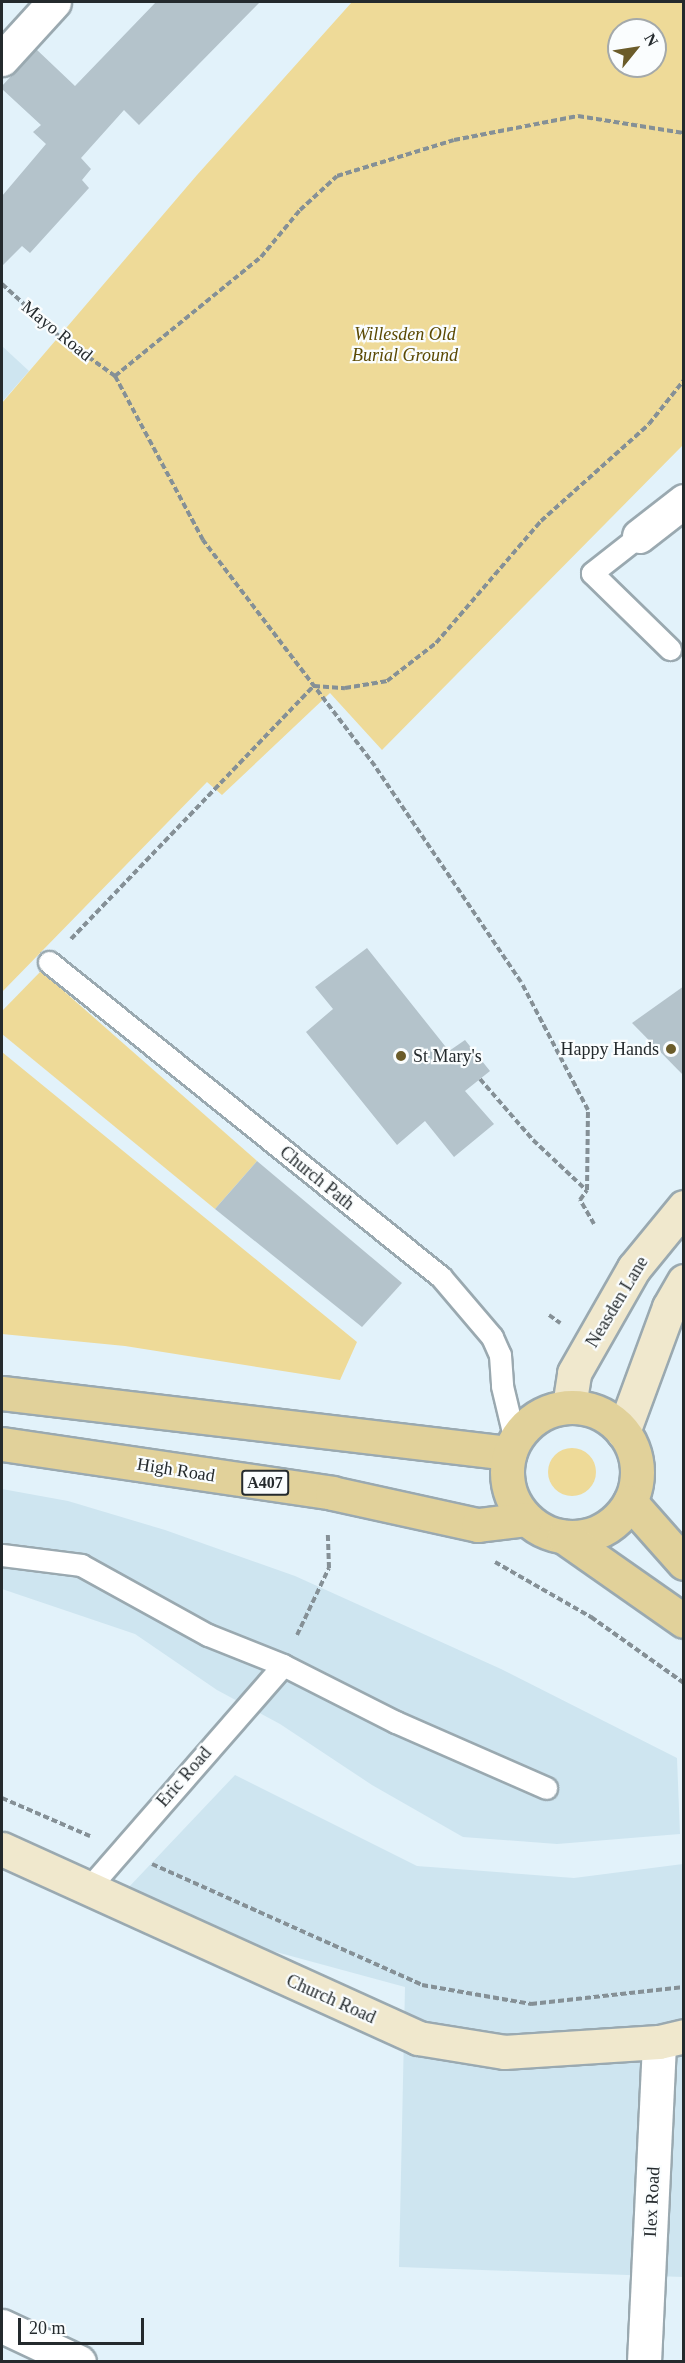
<!DOCTYPE html>
<html>
<head>
<meta charset="utf-8">
<style>
	body { margin:0 }
	#map { position:relative; width:685px; height:2363px; overflow:hidden; background:#e2f2fa; font-family:Georgia,serif }
	div>[style] { position:absolute }
	.built>* { inset:0; background:#cee5f0 }
	.green>* { inset:0; background:#eeda98 }
	.round { border-radius:50% }
	.building>* { inset:0; background:#b4c3cb }
	.path>* { height:4px; margin-top:-2px; transform-origin:0; background:repeating-linear-gradient(90deg,#859096 0 6px,transparent 0 9px) }
	.roads { filter:drop-shadow(2px 0 #9aa9b0) drop-shadow(-2px 0 #9aa9b0) drop-shadow(0 2px #9aa9b0) drop-shadow(0 -2px #9aa9b0) }
	.lane>* { height:21px; margin:-10.5px; padding:0 10.5px; transform-origin:10.5px; border-radius:10.5px; background:#fff }
	.street>* { height:33px; margin:-16.5px; padding:0 16.5px; transform-origin:16.5px; border-radius:16.5px; background:#fff }
	.secondary>* { height:33px; margin:-16.5px; padding:0 16.5px; transform-origin:16.5px; border-radius:16.5px; background:#f0e8cd }
	.primary>* { height:33px; margin:-16.5px; padding:0 16.5px; transform-origin:16.5px; border-radius:16.5px; background:#e1d19a }
	.primary>.ring { margin:-16.5px; padding:0; box-sizing:content-box; background:none; border:33px solid #e1d19a; border-radius:50% }
	.dots>* { width:16px; height:16px; translate:-50% -50%; box-sizing:border-box; border:3px solid #fafdfe; border-radius:50% }
	span { translate:-50% -50%; white-space:nowrap; text-align:center; line-height:1.15; -webkit-text-stroke:4.5px #fafdfe; paint-order:stroke }
	.shield-label span { padding:2px 4px; background:#fafdfe; border:2px solid; border-radius:4px; -webkit-text-stroke-width:0 }
	.shield-label { font-size:16px; color:#242a2d; font-weight:700 }
	.street-label { font-size:18px; color:#242a2d }
	.park-label { font-size:18px; color:#5b4903; font-style:italic }
	.poi-label { font-size:18px; color:#242a2d }
	.right { translate:-100% -50%; text-align:right }
	.left { translate:0 -50%; text-align:left }
	.frame { position:absolute; inset:0; border:3px solid #242a2d; pointer-events:none }
	.north { position:absolute; left:607px; top:18px; width:60px; height:60px; box-sizing:border-box; background:#fafdfe; border:2px solid #a4a9aa; border-radius:50%; rotate:60deg; font-size:16px; font-weight:700; line-height:24px; text-align:center; color:#242a2d }
	.north::after { content:''; display:block; margin:auto; width:21px; height:27px; background:#6b5c2a; clip-path:polygon(50% 0,100% 100%,50% 72%,0 100%) }
	.scale { position:absolute; left:18px; top:2318px; width:126px; height:27px; box-sizing:border-box; border:3px solid #242a2d; border-top:0; padding-left:8px; font-size:18px; line-height:21px; white-space:nowrap; color:#242a2d; -webkit-text-stroke:4px #fafdfe; paint-order:stroke }
</style>
</head>
<body>
<div id="map">
	<div class="built">
		<i style="clip-path:polygon(2px 346px,29px 371px,2px 402px)"></i>
		<i style="clip-path:polygon(2px 1489px,68px 1501px,165px 1530px,295px 1576px,501px 1669px,677px 1758px,680px 1834px,557px 1844px,463px 1837px,372px 1785px,280px 1724px,217px 1690px,135px 1634px,2px 1589px)"></i>
		<i style="clip-path:polygon(235px 1775px,417px 1866px,574px 1878px,683px 1864px,683px 2277px,399px 2267px,405px 1987px,110px 1907px)"></i>
	</div>
	<div class="green">
		<i style="clip-path:polygon(evenodd,352px 2px,683px 2px,683px 445px,382px 750px,330px 693px,222px 795px,207px 782px,2px 992px,2px 403px,197px 175px,352px 2px,619px 30px,655px 30px,655px 66px,619px 66px,619px 30px)"></i>
		<i style="clip-path:polygon(41px 971px,257px 1161px,215px 1209px,2px 1034px,2px 1011px)"></i>
		<i style="clip-path:polygon(2px 1052px,357px 1342px,340px 1380px,125px 1346px,2px 1334px)"></i>
		<i class="round" style="left:548px;top:1448px;width:48px;height:48px"></i>
	</div>
	<div class="building">
		<i style="clip-path:polygon(156px 2px,260px 2px,139px 125px,124px 110px,81px 158px,91px 169px,82px 180px,89px 188px,30px 253px,22px 246px,2px 266px,2px 196px,46px 144px,33px 132px,41px 125px,2px 89px,2px 86px,36px 49px,75px 86px)"></i>
		<i style="clip-path:polygon(367px 948px,449px 1051px,465px 1040px,490px 1071px,465px 1091px,494px 1124px,454px 1157px,425px 1121px,397px 1145px,306px 1032px,333px 1009px,315px 987px)"></i>
		<i style="clip-path:polygon(684px 986px,684px 1076px,632px 1023px)"></i>
		<i style="clip-path:polygon(257px 1161px,402px 1283px,362px 1327px,215px 1209px)"></i>
	</div>
	<div class="path">
		<i style="left:2px;top:284px;width:77px;rotate:42.4deg"></i>
		<i style="left:59px;top:336px;width:69px;rotate:35.5deg"></i>
		<i style="left:71px;top:939px;width:351px;rotate:-46.2deg"></i>
		<i style="left:314px;top:686px;width:31px;rotate:4deg"></i>
		<i style="left:345px;top:688px;width:43px;rotate:-9.5deg"></i>
		<i style="left:387px;top:681px;width:62px;rotate:-37.8deg"></i>
		<i style="left:436px;top:643px;width:161px;rotate:-49.3deg"></i>
		<i style="left:541px;top:521px;width:145px;rotate:-41.9deg"></i>
		<i style="left:649px;top:424px;width:56px;rotate:-51.5deg"></i>
		<i style="left:480px;top:1079px;width:81px;rotate:49deg"></i>
		<i style="left:533px;top:1140px;width:73px;rotate:43.3deg"></i>
		<i style="left:594px;top:1224px;width:28px;rotate:-120deg"></i>
		<i style="left:580px;top:1200px;width:12px;rotate:-55deg"></i>
		<i style="left:587px;top:1190px;width:80px;rotate:-89.3deg"></i>
		<i style="left:588px;top:1110px;width:144px;rotate:-117.6deg"></i>
		<i style="left:521px;top:982px;width:261px;rotate:-124.1deg"></i>
		<i style="left:375px;top:766px;width:284px;rotate:-127.3deg"></i>
		<i style="left:203px;top:540px;width:186px;rotate:-118.2deg"></i>
		<i style="left:115px;top:376px;width:188px;rotate:-39.2deg"></i>
		<i style="left:261px;top:257px;width:61px;rotate:-50.3deg"></i>
		<i style="left:300px;top:210px;width:50px;rotate:-42.6deg"></i>
		<i style="left:337px;top:176px;width:122px;rotate:-17.1deg"></i>
		<i style="left:454px;top:140px;width:126px;rotate:-11deg"></i>
		<i style="left:578px;top:116px;width:107px;rotate:9.1deg"></i>
		<i style="left:549px;top:1315px;width:14px;rotate:36deg"></i>
		<i style="left:495px;top:1562px;width:111px;rotate:29.8deg"></i>
		<i style="left:591px;top:1617px;width:114px;rotate:35.4deg"></i>
		<i style="left:297px;top:1635px;width:74px;rotate:-64.5deg"></i>
		<i style="left:329px;top:1568px;width:35px;rotate:-92deg"></i>
		<i style="left:2px;top:1798px;width:96px;rotate:23.4deg"></i>
		<i style="left:152px;top:1864px;width:296px;rotate:24.1deg"></i>
		<i style="left:422px;top:1985px;width:111px;rotate:9.9deg"></i>
		<i style="left:531px;top:2004px;width:154px;rotate:-6.3deg"></i>
	</div>
	<div class="roads">
		<div class="lane">
			<i style="left:639px;top:536px;width:60px;rotate:141.8deg"></i>
			<i style="left:592px;top:573px;width:109px;rotate:44.3deg"></i>
			<i style="left:49px;top:962px;width:503px;rotate:38.78deg"></i>
			<i style="left:441px;top:1277px;width:79px;rotate:49.6deg"></i>
			<i style="left:492px;top:1337px;width:20px;rotate:66deg"></i>
			<i style="left:500px;top:1355px;width:31px;rotate:86deg"></i>
			<i style="left:502px;top:1386px;width:56px;rotate:76.5deg"></i>
			<i style="left:2px;top:1555px;width:80px;rotate:7.2deg"></i>
			<i style="left:81px;top:1565px;width:145px;rotate:28.9deg"></i>
			<i style="left:208px;top:1635px;width:81px;rotate:21.8deg"></i>
			<i style="left:283px;top:1665px;width:127px;rotate:26.8deg"></i>
			<i style="left:396px;top:1722px;width:164px;rotate:23.7deg"></i>
			<i style="left:87px;top:1890px;width:298px;rotate:-48.9deg"></i>
		</div>
		<div class="street">
			<i style="left:2px;top:59px;width:77px;rotate:-47.6deg"></i>
			<i style="left:639px;top:536px;width:57px;rotate:-37.9deg"></i>
			<i style="left:2px;top:2326px;width:85px;rotate:25.1deg"></i>
			<i style="left:644px;top:2362px;width:320px;rotate:-87.3deg"></i>
		</div>
		<div class="secondary">
			<i style="left:569px;top:1406px;width:33px;rotate:-81deg"></i>
			<i style="left:574px;top:1373px;width:121px;rotate:-60.3deg"></i>
			<i style="left:634px;top:1268px;width:79px;rotate:-50.7deg"></i>
			<i style="left:623px;top:1432px;width:133px;rotate:-69.8deg"></i>
			<i style="left:669px;top:1307px;width:30px;rotate:-60deg"></i>
			<i style="left:2px;top:1849px;width:457px;rotate:24.4deg"></i>
			<i style="left:418px;top:2038px;width:87px;rotate:9.2deg"></i>
			<i style="left:504px;top:2052px;width:155px;rotate:-3.7deg"></i>
			<i style="left:659px;top:2042px;width:26px;rotate:-13deg"></i>
		</div>
		<div class="primary">
			<i style="left:2px;top:1393px;width:511px;rotate:6.75deg"></i>
			<i class="ring" style="left:507px;top:1407px;width:97px;height:97px"></i>
			<i style="left:2px;top:1444px;width:334px;rotate:8.4deg"></i>
			<i style="left:332px;top:1493px;width:149px;rotate:12.4deg"></i>
			<i style="left:478px;top:1525px;width:48px;rotate:-7.1deg"></i>
			<i style="left:630px;top:1502px;width:81px;rotate:48.5deg"></i>
			<i style="left:564px;top:1537px;width:146px;rotate:35deg"></i>
		</div>
	</div>
	<div class="dots">
		<i style="left:671px;top:1049px;background:#6b5c2a"></i>
		<i style="left:401px;top:1056px;background:#6b5c2a"></i>
	</div>
	<div class="shield-label">
		<span style="left:265px;top:1483px">A407</span>
	</div>
	<div class="street-label">
		<span style="left:57px;top:331px;rotate:39deg">Mayo Road</span>
		<span style="left:317px;top:1178px;rotate:39deg">Church Path</span>
		<span style="left:617px;top:1302px;rotate:-59deg">Neasden Lane</span>
		<span style="left:176px;top:1470px;rotate:9deg">High Road</span>
		<span style="left:184px;top:1777px;rotate:-49deg">Eric Road</span>
		<span style="left:331px;top:1999px;rotate:24deg">Church Road</span>
		<span style="left:652px;top:2202px;rotate:-87deg">Ilex Road</span>
	</div>
	<div class="park-label">
		<span style="left:405px;top:345px">Willesden Old<br>Burial Ground</span>
	</div>
	<div class="poi-label">
		<span class="right" style="left:659px;top:1049px">Happy Hands</span>
		<span class="left" style="left:413px;top:1056px">St Mary's</span>
	</div>
	<div class="frame"></div>
	<div class="north">N</div>
	<div class="scale">20 m</div>
</div>
</body>
</html>
